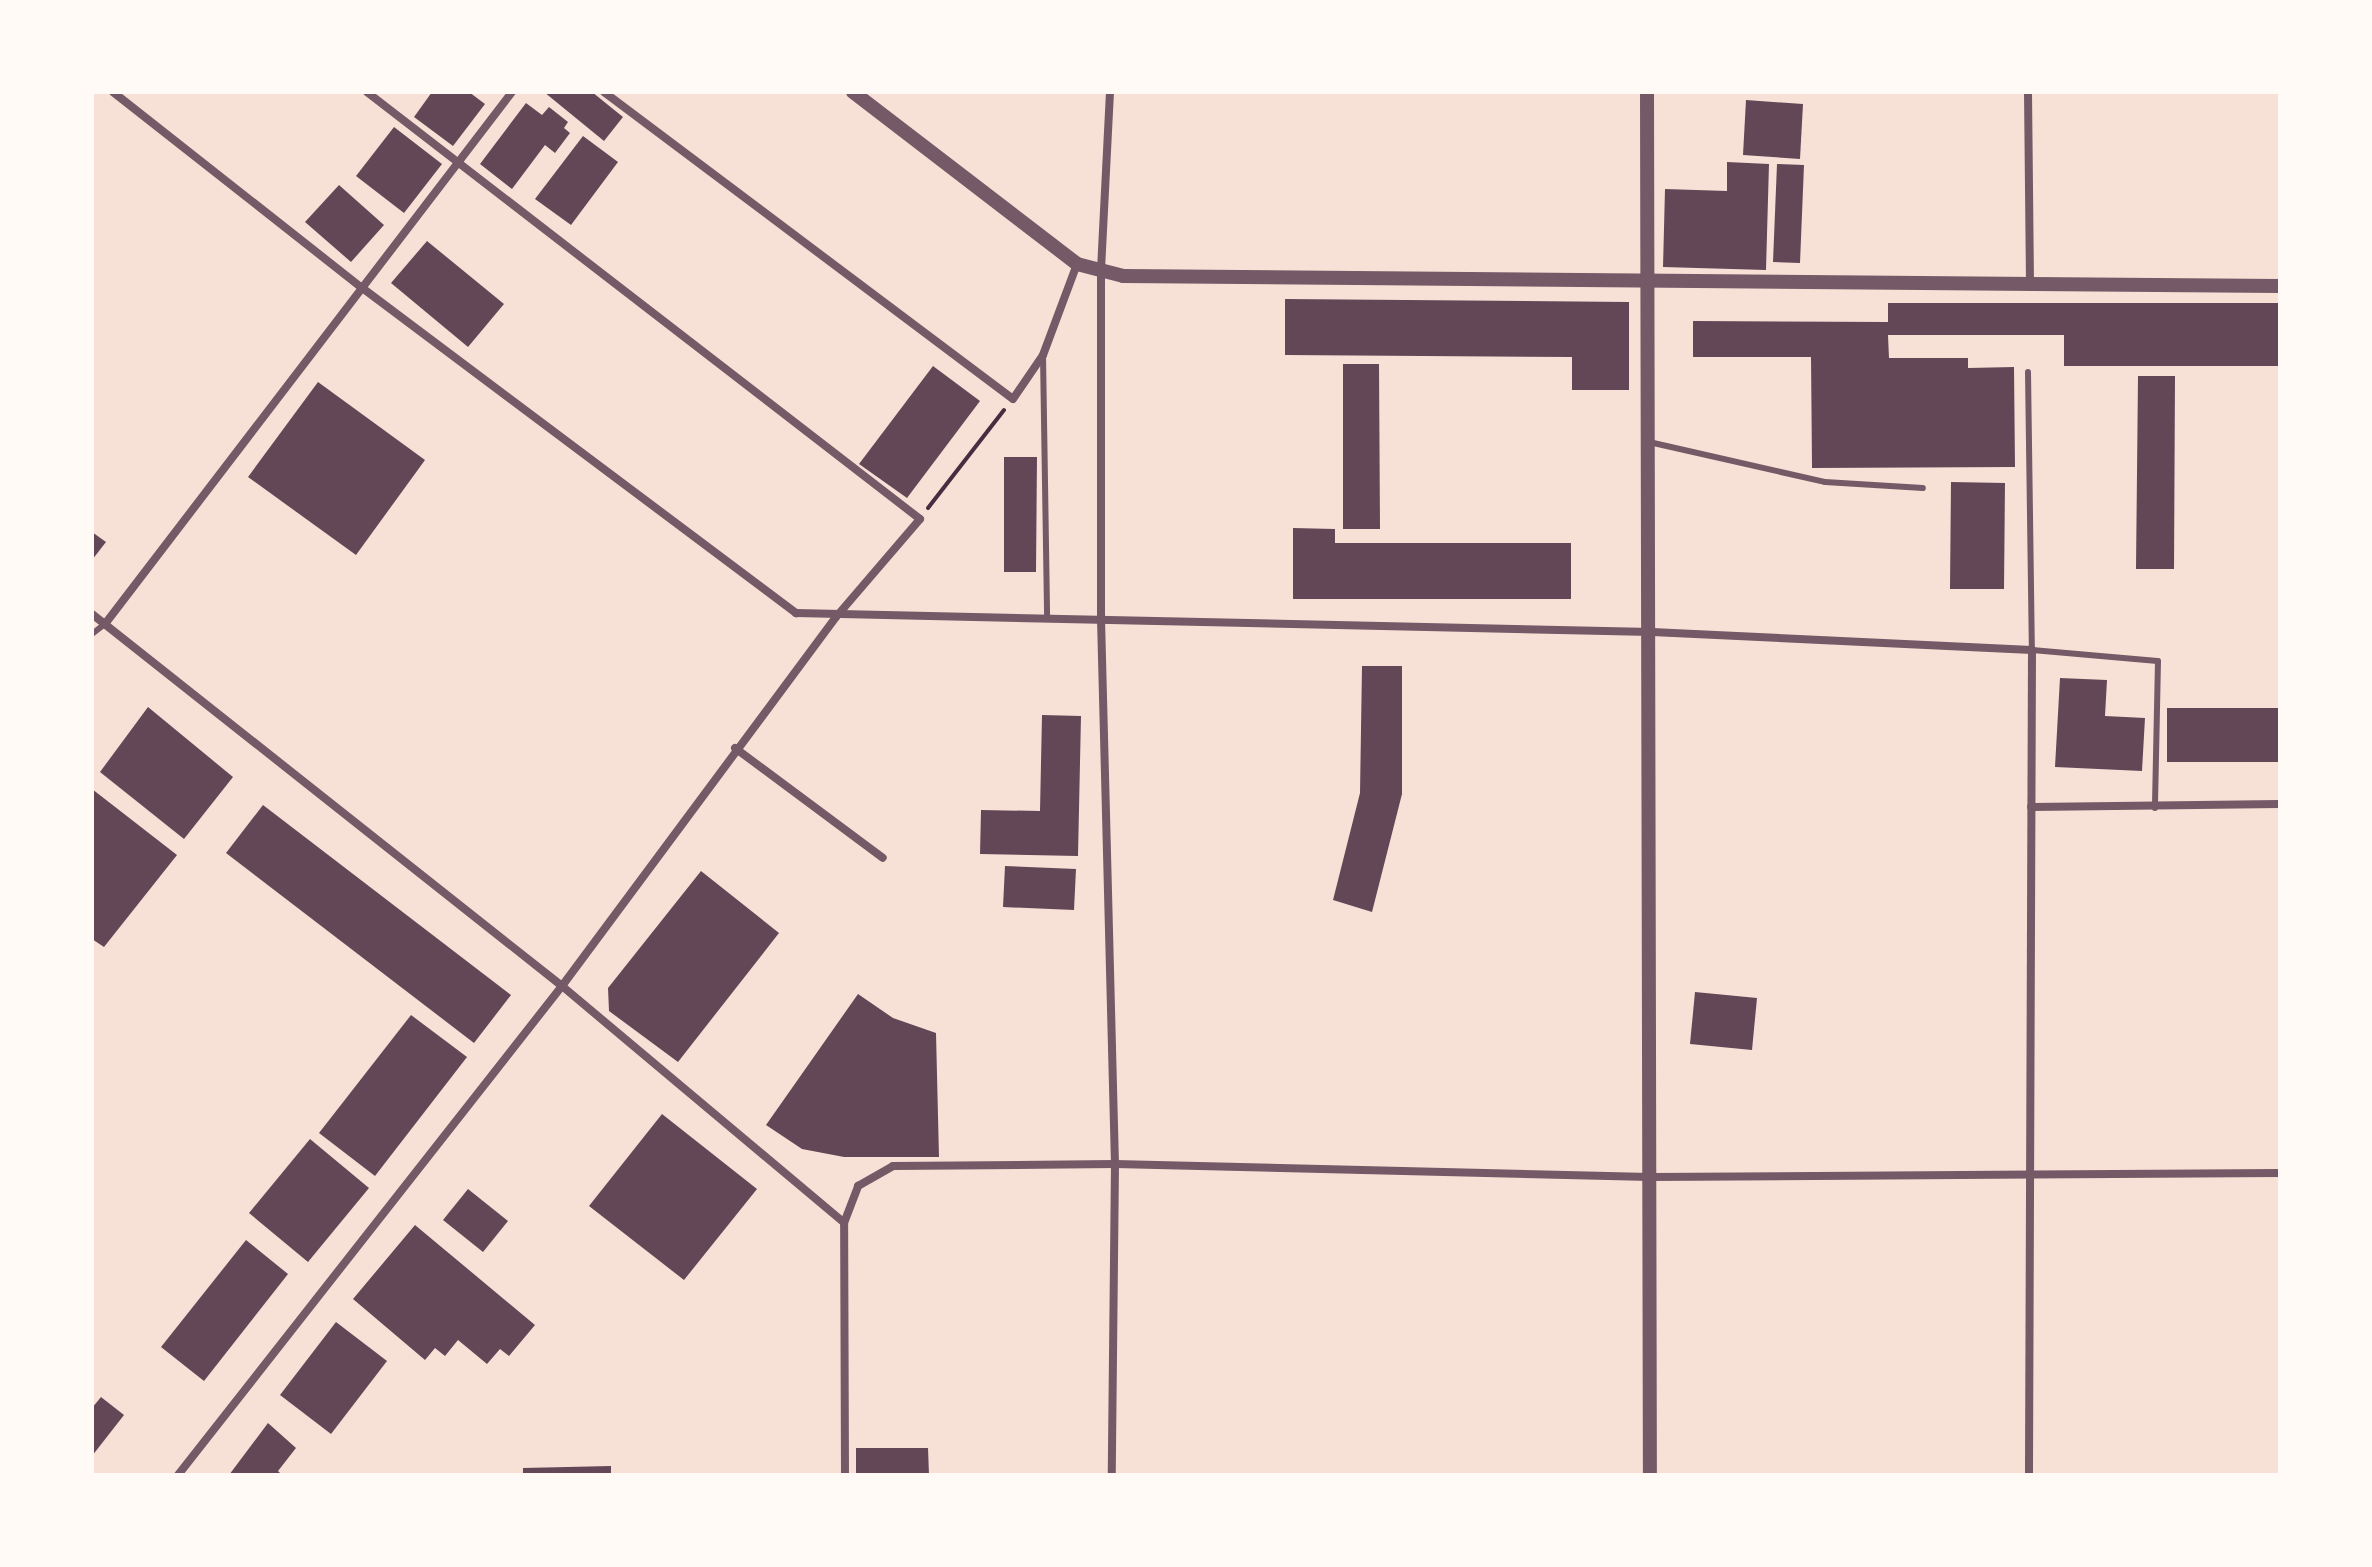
<!DOCTYPE html>
<html>
<head>
<meta charset="utf-8">
<style>
	body { margin:0 }
	#map { position:relative; width:2372px; height:1567px; overflow:hidden; background:#f7e1d7; font-family:"Sofia Sans Condensed",sans-serif }
	div>[style] { position:absolute }
	.building>* { inset:0; background:#644757 }
	.path>* { height:4px; margin:-2px; padding:0 2px; transform-origin:2px; border-radius:2px; background:#4a2c40 }
	.service>* { height:6px; margin:-3px; padding:0 3px; transform-origin:3px; border-radius:3px; background:#755966 }
	.minor>* { height:8px; margin:-4px; padding:0 4px; transform-origin:4px; border-radius:4px; background:#755966 }
	.tertiary>* { height:14px; margin:-7px; padding:0 7px; transform-origin:7px; border-radius:7px; background:#755966 }
	span { translate:-50% -50%; white-space:nowrap; text-align:center; line-height:1.15; -webkit-text-stroke:6px #fffaf5; paint-order:stroke }
	.frame { position:absolute; inset:0; border:94px solid #fffaf5; pointer-events:none }
</style>
</head>
<body>
<div id="map">
	<div class="building">
		<i style="clip-path:polygon(432px 92px,469px 92px,485px 104px,453px 146px,414px 117px)"></i>
		<i style="clip-path:polygon(544px 92px,592px 92px,623px 117px,604px 141px)"></i>
		<i style="clip-path:polygon(1746px 100px,1803px 104px,1800px 159px,1743px 155px)"></i>
		<i style="clip-path:polygon(526px 103px,542px 115px,549px 107px,568px 122px,564px 128px,570px 133px,555px 153px,545px 145px,512px 189px,480px 164px)"></i>
		<i style="clip-path:polygon(394px 127px,442px 164px,404px 213px,356px 176px)"></i>
		<i style="clip-path:polygon(583px 136px,618px 162px,571px 225px,535px 199px)"></i>
		<i style="clip-path:polygon(1727px 162px,1769px 164px,1766px 270px,1663px 267px,1665px 189px,1727px 191px)"></i>
		<i style="clip-path:polygon(1777px 164px,1804px 165px,1800px 263px,1773px 262px)"></i>
		<i style="clip-path:polygon(339px 185px,384px 225px,351px 262px,305px 222px)"></i>
		<i style="clip-path:polygon(427px 241px,504px 304px,468px 347px,391px 283px)"></i>
		<i style="clip-path:polygon(1285px 299px,1629px 302px,1629px 390px,1572px 390px,1572px 357px,1285px 355px)"></i>
		<i style="clip-path:polygon(1888px 303px,2280px 303px,2280px 366px,2064px 366px,2064px 335px,1888px 335px,1889px 358px,1968px 358px,1968px 368px,2014px 367px,2015px 467px,1812px 468px,1811px 357px,1693px 357px,1693px 321px,1888px 322px)"></i>
		<i style="clip-path:polygon(1343px 364px,1379px 364px,1380px 529px,1343px 529px)"></i>
		<i style="clip-path:polygon(933px 366px,980px 401px,907px 498px,859px 464px)"></i>
		<i style="clip-path:polygon(2138px 376px,2175px 376px,2174px 569px,2136px 569px)"></i>
		<i style="clip-path:polygon(318px 382px,425px 460px,356px 555px,248px 477px)"></i>
		<i style="clip-path:polygon(1004px 457px,1037px 457px,1036px 572px,1004px 572px)"></i>
		<i style="clip-path:polygon(1951px 482px,2005px 483px,2004px 589px,1950px 589px)"></i>
		<i style="clip-path:polygon(1293px 528px,1335px 529px,1335px 543px,1571px 543px,1571px 599px,1293px 599px)"></i>
		<i style="clip-path:polygon(92px 532px,106px 542px,92px 560px)"></i>
		<i style="clip-path:polygon(1362px 666px,1402px 666px,1402px 794px,1372px 912px,1333px 900px,1360px 793px)"></i>
		<i style="clip-path:polygon(2060px 678px,2107px 680px,2105px 716px,2145px 718px,2142px 771px,2055px 767px)"></i>
		<i style="clip-path:polygon(148px 707px,233px 777px,184px 839px,100px 772px)"></i>
		<i style="clip-path:polygon(2167px 708px,2280px 708px,2280px 762px,2167px 762px)"></i>
		<i style="clip-path:polygon(1042px 715px,1081px 716px,1078px 856px,980px 854px,981px 810px,1040px 811px)"></i>
		<i style="clip-path:polygon(92px 789px,177px 855px,104px 947px,92px 939px)"></i>
		<i style="clip-path:polygon(263px 805px,511px 995px,474px 1043px,226px 853px)"></i>
		<i style="clip-path:polygon(1005px 866px,1076px 869px,1074px 910px,1003px 907px)"></i>
		<i style="clip-path:polygon(701px 871px,779px 933px,678px 1062px,609px 1011px,608px 988px)"></i>
		<i style="clip-path:polygon(1695px 992px,1757px 998px,1752px 1050px,1690px 1044px)"></i>
		<i style="clip-path:polygon(858px 994px,893px 1018px,936px 1033px,939px 1157px,844px 1157px,802px 1149px,766px 1125px)"></i>
		<i style="clip-path:polygon(411px 1015px,467px 1057px,375px 1176px,319px 1133px)"></i>
		<i style="clip-path:polygon(662px 1114px,757px 1189px,684px 1280px,589px 1206px)"></i>
		<i style="clip-path:polygon(310px 1139px,369px 1188px,308px 1262px,249px 1213px)"></i>
		<i style="clip-path:polygon(468px 1189px,508px 1221px,483px 1252px,443px 1220px)"></i>
		<i style="clip-path:polygon(415px 1225px,535px 1325px,509px 1356px,500px 1349px,487px 1364px,458px 1340px,445px 1356px,435px 1348px,425px 1360px,353px 1299px)"></i>
		<i style="clip-path:polygon(246px 1240px,288px 1274px,204px 1381px,161px 1347px)"></i>
		<i style="clip-path:polygon(336px 1322px,387px 1361px,331px 1434px,280px 1395px)"></i>
		<i style="clip-path:polygon(101px 1397px,124px 1415px,92px 1456px,92px 1408px)"></i>
		<i style="clip-path:polygon(268px 1423px,296px 1448px,278px 1471px,282px 1475px,229px 1475px)"></i>
		<i style="clip-path:polygon(856px 1448px,928px 1448px,929px 1475px,856px 1475px)"></i>
		<i style="clip-path:polygon(611px 1466px,611px 1475px,523px 1475px,523px 1468px)"></i>
	</div>
	<div class="path">
		<i style="left:928px;top:508px;width:124px;rotate:-52.2deg"></i>
	</div>
	<div class="service">
		<i style="left:1043px;top:355px;width:263px;rotate:89.1deg"></i>
		<i style="left:2028px;top:372px;width:278px;rotate:89.2deg"></i>
		<i style="left:2032px;top:650px;width:126px;rotate:5deg"></i>
		<i style="left:2158px;top:661px;width:147px;rotate:91.2deg"></i>
		<i style="left:1649px;top:442px;width:180px;rotate:12.8deg"></i>
		<i style="left:1825px;top:482px;width:98px;rotate:3.5deg"></i>
		<i style="left:92px;top:634px;width:16px;rotate:-38deg"></i>
	</div>
	<div class="minor">
		<i style="left:113px;top:92px;width:315px;rotate:38.2deg"></i>
		<i style="left:361px;top:287px;width:544px;rotate:36.85deg"></i>
		<i style="left:796px;top:613px;width:856px;rotate:1.27deg"></i>
		<i style="left:1652px;top:632px;width:380px;rotate:2.7deg"></i>
		<i style="left:2032px;top:650px;width:825px;rotate:90.21deg"></i>
		<i style="left:604px;top:92px;width:511px;rotate:36.89deg"></i>
		<i style="left:1013px;top:399px;width:53px;rotate:-55.7deg"></i>
		<i style="left:1043px;top:355px;width:97px;rotate:-69.5deg"></i>
		<i style="left:1110px;top:92px;width:179px;rotate:92.9deg"></i>
		<i style="left:1101px;top:271px;width:348px;rotate:90deg"></i>
		<i style="left:1101px;top:619px;width:545px;rotate:88.53deg"></i>
		<i style="left:1115px;top:1164px;width:311px;rotate:90.6deg"></i>
		<i style="left:2028px;top:92px;width:191px;rotate:89.4deg"></i>
		<i style="left:92px;top:614px;width:599px;rotate:38.36deg"></i>
		<i style="left:562px;top:986px;width:368px;rotate:40deg"></i>
		<i style="left:105px;top:624px;width:670px;rotate:-52.58deg"></i>
		<i style="left:735px;top:748px;width:184px;rotate:36.6deg"></i>
		<i style="left:2031px;top:807px;width:249px;rotate:-0.7deg"></i>
		<i style="left:178px;top:1475px;width:622px;rotate:-51.86deg"></i>
		<i style="left:562px;top:986px;width:460px;rotate:-53.4deg"></i>
		<i style="left:836px;top:617px;width:129px;rotate:-49.4deg"></i>
		<i style="left:920px;top:519px;width:699px;rotate:-142.33deg"></i>
		<i style="left:845px;top:1475px;width:252px;rotate:-90.2deg"></i>
		<i style="left:844px;top:1223px;width:40px;rotate:-69deg"></i>
		<i style="left:858px;top:1186px;width:40px;rotate:-29.7deg"></i>
		<i style="left:893px;top:1166px;width:222px;rotate:-0.5deg"></i>
		<i style="left:1115px;top:1164px;width:535px;rotate:1.39deg"></i>
		<i style="left:1650px;top:1177px;width:630px;rotate:-0.36deg"></i>
	</div>
	<div class="tertiary">
		<i style="left:853px;top:92px;width:282px;rotate:37.5deg"></i>
		<i style="left:1077px;top:264px;width:48px;rotate:14.6deg"></i>
		<i style="left:1123px;top:276px;width:1157px;rotate:0.5deg"></i>
		<i style="left:1647px;top:92px;width:1383px;rotate:89.88deg"></i>
	</div>
	<div class="frame"></div>
</div>
</body>
</html>
